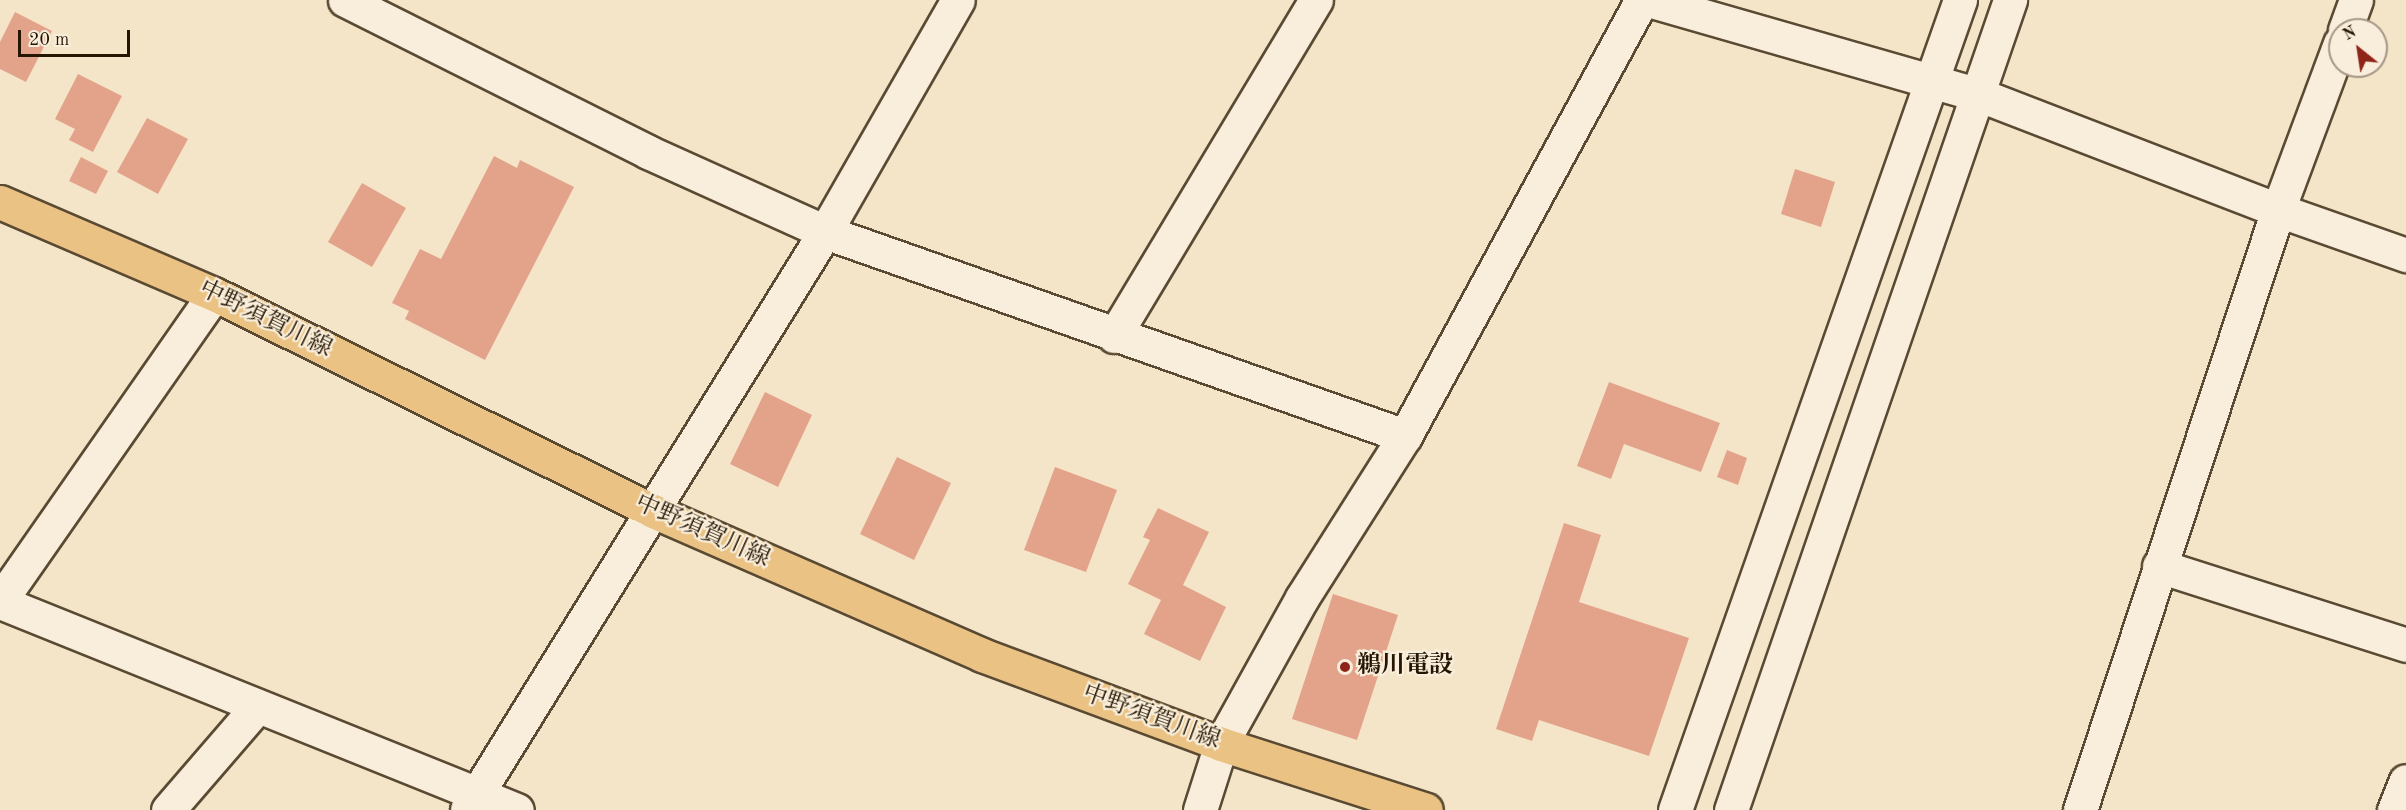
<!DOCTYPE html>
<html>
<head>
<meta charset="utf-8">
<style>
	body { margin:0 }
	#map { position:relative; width:2406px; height:810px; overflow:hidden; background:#f5e5c8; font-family:"Old Standard TT","Noto Serif JP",serif }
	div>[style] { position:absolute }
	.building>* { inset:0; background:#e3a38b }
	.roads { filter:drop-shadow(2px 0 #5a4a33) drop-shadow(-2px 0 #5a4a33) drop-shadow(0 2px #5a4a33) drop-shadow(0 -2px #5a4a33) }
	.street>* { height:33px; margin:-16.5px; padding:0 16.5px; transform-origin:16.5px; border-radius:16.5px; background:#f8eedb }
	.secondary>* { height:33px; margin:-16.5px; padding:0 16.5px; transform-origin:16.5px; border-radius:16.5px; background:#f8eedb }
	.primary>* { height:33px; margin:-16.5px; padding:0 16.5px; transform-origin:16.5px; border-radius:16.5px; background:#eac284 }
	.dots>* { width:16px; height:16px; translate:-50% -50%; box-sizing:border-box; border:3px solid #f8eedb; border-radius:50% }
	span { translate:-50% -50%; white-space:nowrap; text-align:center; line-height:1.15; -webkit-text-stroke:4.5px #f8eedb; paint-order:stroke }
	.street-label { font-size:24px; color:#261601 }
	.poi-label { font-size:24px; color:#261601; font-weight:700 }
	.left { translate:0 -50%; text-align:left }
	.north { position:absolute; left:2328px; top:18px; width:60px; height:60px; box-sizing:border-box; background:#f8eedb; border:2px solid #a49884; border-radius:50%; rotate:330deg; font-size:16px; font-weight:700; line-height:24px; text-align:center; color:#261601 }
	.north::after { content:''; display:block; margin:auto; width:21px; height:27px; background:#8f2418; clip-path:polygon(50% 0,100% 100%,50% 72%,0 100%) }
	.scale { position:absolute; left:18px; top:30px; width:112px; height:27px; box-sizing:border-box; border:3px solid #261601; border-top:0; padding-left:8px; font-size:18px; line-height:21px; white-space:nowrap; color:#261601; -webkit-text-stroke:4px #f8eedb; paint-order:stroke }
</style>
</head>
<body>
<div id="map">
	<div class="building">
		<i style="clip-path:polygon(15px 12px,52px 31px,26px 82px,0 69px,0 42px)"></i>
		<i style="clip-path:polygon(78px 74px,122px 96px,93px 152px,69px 140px,75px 129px,55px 119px)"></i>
		<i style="clip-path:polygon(147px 118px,188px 139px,158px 194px,117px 172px)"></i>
		<i style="clip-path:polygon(494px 156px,517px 168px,520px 160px,574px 187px,485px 360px,405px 319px,409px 311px,392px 303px,420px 249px,441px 259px)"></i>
		<i style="clip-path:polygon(81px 157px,108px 171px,96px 194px,69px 181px)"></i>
		<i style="clip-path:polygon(1795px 169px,1835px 182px,1821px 227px,1781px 214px)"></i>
		<i style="clip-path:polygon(362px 183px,406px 208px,372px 267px,328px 242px)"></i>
		<i style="clip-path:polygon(1609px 382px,1720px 423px,1701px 472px,1624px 444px,1611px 479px,1577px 466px)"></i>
		<i style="clip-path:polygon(765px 392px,812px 415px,778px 487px,730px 464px)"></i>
		<i style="clip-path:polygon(1727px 450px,1747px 458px,1738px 485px,1717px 477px)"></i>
		<i style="clip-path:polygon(897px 457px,951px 483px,914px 560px,860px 534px)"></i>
		<i style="clip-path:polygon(1055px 467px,1117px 490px,1086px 572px,1024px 550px)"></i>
		<i style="clip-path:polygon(1158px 508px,1209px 532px,1183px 585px,1226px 607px,1200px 661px,1144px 634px,1161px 600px,1128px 584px,1150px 540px,1143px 537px)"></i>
		<i style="clip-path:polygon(1564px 523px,1601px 535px,1579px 602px,1689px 638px,1649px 756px,1539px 720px,1532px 741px,1496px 729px)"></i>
		<i style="clip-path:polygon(1333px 594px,1398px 615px,1357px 740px,1292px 719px)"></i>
	</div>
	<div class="roads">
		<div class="street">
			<i style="left:345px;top:0;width:339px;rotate:26.6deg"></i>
			<i style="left:648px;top:152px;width:194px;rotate:24.3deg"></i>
			<i style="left:825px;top:232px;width:615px;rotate:19.38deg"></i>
			<i style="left:1648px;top:0;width:345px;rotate:16deg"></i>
			<i style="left:1980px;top:95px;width:319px;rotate:21.1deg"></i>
			<i style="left:2278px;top:210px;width:136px;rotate:19.4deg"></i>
			<i style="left:2345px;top:30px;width:32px;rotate:-70deg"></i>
			<i style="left:1114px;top:336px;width:392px;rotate:-59deg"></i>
			<i style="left:2159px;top:566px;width:259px;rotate:17.7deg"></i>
			<i style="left:0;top:601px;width:374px;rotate:-55.1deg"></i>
			<i style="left:0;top:602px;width:557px;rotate:21.92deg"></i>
			<i style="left:1221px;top:744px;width:167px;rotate:-61deg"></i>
			<i style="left:1302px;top:598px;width:192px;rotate:-57.6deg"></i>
			<i style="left:1405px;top:436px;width:496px;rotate:-61.5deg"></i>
			<i style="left:168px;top:810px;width:136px;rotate:-49.2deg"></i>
			<i style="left:467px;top:810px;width:680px;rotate:-58.23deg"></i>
			<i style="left:825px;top:232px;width:267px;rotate:-60.2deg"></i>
			<i style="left:2080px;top:810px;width:632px;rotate:-71.74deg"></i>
			<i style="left:2278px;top:210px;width:178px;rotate:-69.6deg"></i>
			<i style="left:2394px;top:810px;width:31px;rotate:-68deg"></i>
		</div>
		<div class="secondary">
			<i style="left:1200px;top:810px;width:69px;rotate:-72.3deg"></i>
			<i style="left:1675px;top:810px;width:859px;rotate:-70.62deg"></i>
			<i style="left:1731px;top:810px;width:857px;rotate:-70.99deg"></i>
		</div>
		<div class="primary">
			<i style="left:0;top:202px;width:233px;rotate:23.3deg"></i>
			<i style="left:214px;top:294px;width:490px;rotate:26.3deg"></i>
			<i style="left:653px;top:511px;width:359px;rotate:23.6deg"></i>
			<i style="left:982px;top:655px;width:255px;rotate:20.4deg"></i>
			<i style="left:1221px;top:744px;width:215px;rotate:17.8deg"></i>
		</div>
	</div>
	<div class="dots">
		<i style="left:1345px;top:667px;background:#8f2418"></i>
	</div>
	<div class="street-label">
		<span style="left:265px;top:320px;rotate:26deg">中野須賀川線</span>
		<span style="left:702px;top:532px;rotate:24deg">中野須賀川線</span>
		<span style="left:1151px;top:718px;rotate:20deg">中野須賀川線</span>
	</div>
	<div class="poi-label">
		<span class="left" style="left:1357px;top:667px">鵜川電設</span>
	</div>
	<div class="north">N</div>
	<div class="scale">20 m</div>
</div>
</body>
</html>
